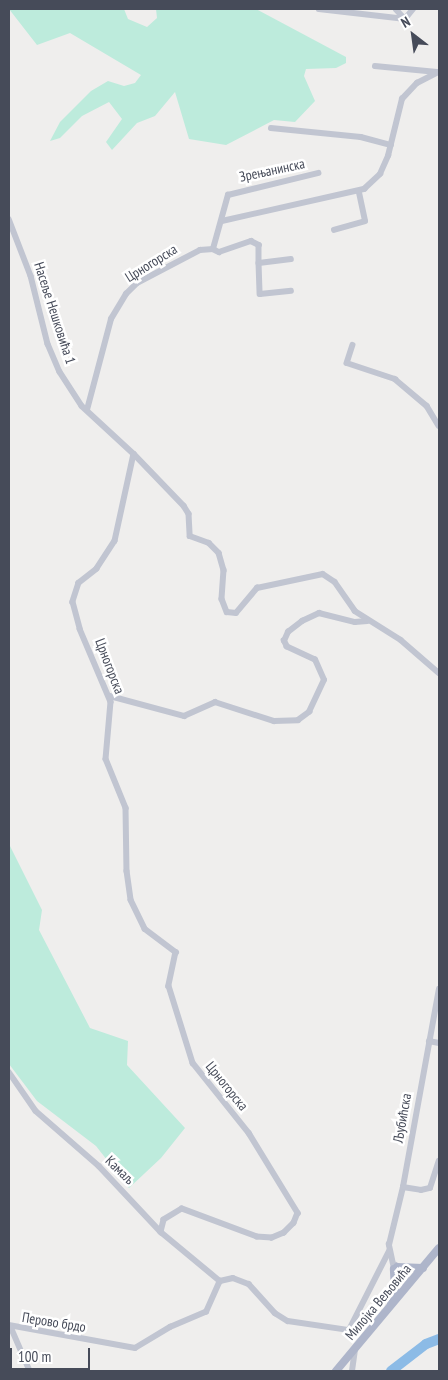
<!DOCTYPE html>
<html>
<head>
<meta charset="utf-8">
<style>
	body { margin:0 }
	#map { position:relative; width:448px; height:1380px; overflow:hidden; background:#efeeed; font-family:"PT Sans Narrow",sans-serif }
	div>[style] { position:absolute }
	.green>* { inset:0; background:#bdebdc }
	.river>* { height:10px; margin:-5px; padding:0 5px; transform-origin:5px; border-radius:5px; background:#8cbbe6 }
	.minor>* { height:5.5px; margin:-2.75px; padding:0 2.75px; transform-origin:2.75px; border-radius:2.75px; background:#c1c5d1 }
	.major>* { height:8px; margin:-4px; padding:0 4px; transform-origin:4px; border-radius:4px; background:#aeb5ca }
	span { translate:-50% -50%; white-space:nowrap; text-align:center; line-height:1.15; -webkit-text-stroke:5px #fff; paint-order:stroke }
	.street-label { font-size:14px; color:#464b59 }
	.frame { position:absolute; inset:0; border:10px solid #464b59; pointer-events:none }
	.north { position:absolute; left:388px; top:10px; width:50px; height:50px; -webkit-text-stroke:4px #fff; paint-order:stroke; rotate:330deg; font-size:14px; font-weight:700; line-height:20px; text-align:center; color:#464b59 }
	.north::after { content:''; display:block; margin:auto; width:18px; height:22px; background:#464b59; clip-path:polygon(50% 0,100% 100%,50% 72%,0 100%) }
	.scale { position:absolute; left:10px; top:1348px; width:80px; height:22px; box-sizing:border-box; border:2px solid #464b59; border-top:0; padding-left:6px; font-size:15px; line-height:18px; white-space:nowrap; color:#464b59; -webkit-text-stroke:4px #fff; paint-order:stroke }
</style>
</head>
<body>
<div id="map">
	<div class="green">
		<i style="clip-path:polygon(9px 9px,124px 9px,128px 19px,147px 27px,157px 18px,156px 9px,256px 9px,346px 57px,346px 63px,336px 68px,306px 69px,304px 76px,315px 101px,295px 122px,274px 120px,226px 145px,189px 139px,175px 92px,155px 116px,137px 123px,112px 150px,106px 142px,122px 119px,109px 102px,82px 116px,60px 138px,50px 141px,60px 122px,91px 91px,108px 81px,124px 86px,135px 83px,141px 75px,70px 33px,37px 45px)"></i>
		<i style="clip-path:polygon(9px 844px,42px 910px,39px 930px,90px 1028px,128px 1041px,127px 1065px,185px 1128px,161px 1158px,129px 1188px,96px 1146px,37px 1101px,9px 1064px)"></i>
	</div>
	<div class="river">
		<i style="left:391px;top:1371px;width:44px;rotate:-37.6deg"></i>
		<i style="left:426px;top:1344px;width:14px;rotate:-21deg"></i>
	</div>
	<div class="minor">
		<i style="left:319px;top:9px;width:87px;rotate:6.6deg"></i>
		<i style="left:405px;top:19px;width:13px;rotate:-51deg"></i>
		<i style="left:396px;top:9px;width:13px;rotate:48deg"></i>
		<i style="left:375px;top:66px;width:62px;rotate:5.5deg"></i>
		<i style="left:271px;top:128px;width:90px;rotate:5.7deg"></i>
		<i style="left:361px;top:137px;width:31px;rotate:15deg"></i>
		<i style="left:9px;top:219px;width:61px;rotate:68.9deg"></i>
		<i style="left:31px;top:276px;width:70px;rotate:76deg"></i>
		<i style="left:48px;top:344px;width:30px;rotate:67deg"></i>
		<i style="left:60px;top:372px;width:40px;rotate:57.1deg"></i>
		<i style="left:82px;top:406px;width:71px;rotate:42.7deg"></i>
		<i style="left:134px;top:454px;width:89px;rotate:102.3deg"></i>
		<i style="left:115px;top:541px;width:33px;rotate:123deg"></i>
		<i style="left:97px;top:569px;width:23px;rotate:142deg"></i>
		<i style="left:79px;top:583px;width:20px;rotate:108deg"></i>
		<i style="left:73px;top:602px;width:28px;rotate:75deg"></i>
		<i style="left:80px;top:629px;width:79px;rotate:67deg"></i>
		<i style="left:111px;top:702px;width:57px;rotate:95deg"></i>
		<i style="left:106px;top:759px;width:53px;rotate:67.8deg"></i>
		<i style="left:126px;top:808px;width:63px;rotate:89.1deg"></i>
		<i style="left:127px;top:871px;width:29px;rotate:82deg"></i>
		<i style="left:131px;top:900px;width:32px;rotate:64deg"></i>
		<i style="left:145px;top:929px;width:39px;rotate:37deg"></i>
		<i style="left:176px;top:952px;width:35px;rotate:102deg"></i>
		<i style="left:169px;top:986px;width:81px;rotate:72.7deg"></i>
		<i style="left:193px;top:1063px;width:90px;rotate:51.3deg"></i>
		<i style="left:249px;top:1133px;width:94px;rotate:58.5deg"></i>
		<i style="left:298px;top:1213px;width:11px;rotate:112deg"></i>
		<i style="left:294px;top:1223px;width:14px;rotate:135deg"></i>
		<i style="left:284px;top:1233px;width:13px;rotate:157deg"></i>
		<i style="left:272px;top:1238px;width:15px;rotate:-176deg"></i>
		<i style="left:257px;top:1237px;width:80px;rotate:-159.5deg"></i>
		<i style="left:182px;top:1209px;width:21px;rotate:149deg"></i>
		<i style="left:164px;top:1220px;width:12px;rotate:104deg"></i>
		<i style="left:222px;top:221px;width:146px;rotate:-12.7deg"></i>
		<i style="left:364px;top:189px;width:22px;rotate:-43deg"></i>
		<i style="left:380px;top:174px;width:20px;rotate:-66deg"></i>
		<i style="left:388px;top:156px;width:59px;rotate:-76.2deg"></i>
		<i style="left:402px;top:99px;width:22px;rotate:-47deg"></i>
		<i style="left:417px;top:83px;width:25px;rotate:-27deg"></i>
		<i style="left:334px;top:230px;width:32px;rotate:-16deg"></i>
		<i style="left:365px;top:221px;width:30px;rotate:-102deg"></i>
		<i style="left:213px;top:249px;width:56px;rotate:-74.5deg"></i>
		<i style="left:228px;top:195px;width:93px;rotate:-13.7deg"></i>
		<i style="left:259px;top:263px;width:31px;rotate:88deg"></i>
		<i style="left:260px;top:294px;width:31px;rotate:-6deg"></i>
		<i style="left:353px;top:345px;width:19px;rotate:108deg"></i>
		<i style="left:347px;top:363px;width:51px;rotate:18.4deg"></i>
		<i style="left:395px;top:379px;width:42px;rotate:40.2deg"></i>
		<i style="left:427px;top:406px;width:23px;rotate:59deg"></i>
		<i style="left:87px;top:410px;width:94px;rotate:-75.2deg"></i>
		<i style="left:111px;top:319px;width:29px;rotate:-59deg"></i>
		<i style="left:126px;top:294px;width:16px;rotate:-45deg"></i>
		<i style="left:137px;top:283px;width:71px;rotate:-27.6deg"></i>
		<i style="left:200px;top:250px;width:13px;rotate:-4deg"></i>
		<i style="left:213px;top:249px;width:7px;rotate:27deg"></i>
		<i style="left:219px;top:252px;width:34px;rotate:-19deg"></i>
		<i style="left:251px;top:241px;width:9px;rotate:27deg"></i>
		<i style="left:259px;top:245px;width:18px;rotate:90deg"></i>
		<i style="left:259px;top:263px;width:32px;rotate:-7deg"></i>
		<i style="left:134px;top:454px;width:72px;rotate:46.1deg"></i>
		<i style="left:184px;top:506px;width:9px;rotate:58deg"></i>
		<i style="left:189px;top:514px;width:22px;rotate:87deg"></i>
		<i style="left:190px;top:536px;width:20px;rotate:20deg"></i>
		<i style="left:209px;top:543px;width:14px;rotate:45deg"></i>
		<i style="left:219px;top:553px;width:18px;rotate:74deg"></i>
		<i style="left:224px;top:570px;width:29px;rotate:94deg"></i>
		<i style="left:222px;top:599px;width:14px;rotate:69deg"></i>
		<i style="left:227px;top:612px;width:9px;rotate:6deg"></i>
		<i style="left:236px;top:613px;width:33px;rotate:-50deg"></i>
		<i style="left:257px;top:588px;width:67px;rotate:-12deg"></i>
		<i style="left:323px;top:574px;width:14px;rotate:34deg"></i>
		<i style="left:335px;top:582px;width:35px;rotate:55deg"></i>
		<i style="left:355px;top:611px;width:54px;rotate:32.2deg"></i>
		<i style="left:401px;top:640px;width:50px;rotate:41deg"></i>
		<i style="left:110px;top:696px;width:77px;rotate:15.1deg"></i>
		<i style="left:184px;top:716px;width:34px;rotate:-24deg"></i>
		<i style="left:215px;top:702px;width:62px;rotate:17.9deg"></i>
		<i style="left:274px;top:721px;width:24px;rotate:-2deg"></i>
		<i style="left:298px;top:720px;width:14px;rotate:-36deg"></i>
		<i style="left:309px;top:712px;width:35px;rotate:-65deg"></i>
		<i style="left:324px;top:680px;width:22px;rotate:-114deg"></i>
		<i style="left:315px;top:660px;width:31px;rotate:-155deg"></i>
		<i style="left:287px;top:647px;width:7px;rotate:-117deg"></i>
		<i style="left:284px;top:641px;width:10px;rotate:-66deg"></i>
		<i style="left:288px;top:632px;width:18px;rotate:-38deg"></i>
		<i style="left:302px;top:621px;width:19px;rotate:-25deg"></i>
		<i style="left:319px;top:613px;width:37px;rotate:14deg"></i>
		<i style="left:355px;top:622px;width:12px;rotate:-5deg"></i>
		<i style="left:429px;top:1041px;width:10px;rotate:11deg"></i>
		<i style="left:9px;top:1072px;width:47px;rotate:55.3deg"></i>
		<i style="left:36px;top:1111px;width:84px;rotate:41.1deg"></i>
		<i style="left:99px;top:1166px;width:91px;rotate:46.8deg"></i>
		<i style="left:161px;top:1232px;width:77px;rotate:39.7deg"></i>
		<i style="left:403px;top:1187px;width:18px;rotate:9deg"></i>
		<i style="left:421px;top:1190px;width:9px;rotate:-13deg"></i>
		<i style="left:430px;top:1188px;width:28px;rotate:-72deg"></i>
		<i style="left:396px;top:1265px;width:23px;rotate:50deg"></i>
		<i style="left:407px;top:1287px;width:22px;rotate:-126deg"></i>
		<i style="left:394px;top:1269px;width:25px;rotate:-102deg"></i>
		<i style="left:389px;top:1245px;width:60px;rotate:-76.4deg"></i>
		<i style="left:403px;top:1187px;width:201px;rotate:-79.7deg"></i>
		<i style="left:9px;top:1325px;width:128px;rotate:10.3deg"></i>
		<i style="left:135px;top:1348px;width:41px;rotate:-31deg"></i>
		<i style="left:170px;top:1327px;width:39px;rotate:-23deg"></i>
		<i style="left:206px;top:1312px;width:34px;rotate:-66deg"></i>
		<i style="left:220px;top:1281px;width:13px;rotate:-13deg"></i>
		<i style="left:233px;top:1278px;width:17px;rotate:21deg"></i>
		<i style="left:249px;top:1284px;width:39px;rotate:48deg"></i>
		<i style="left:275px;top:1313px;width:15px;rotate:32deg"></i>
		<i style="left:288px;top:1321px;width:62px;rotate:8.4deg"></i>
		<i style="left:349px;top:1330px;width:89px;rotate:-63.1deg"></i>
		<i style="left:11px;top:1327px;width:48px;rotate:66.6deg"></i>
		<i style="left:352px;top:1371px;width:21px;rotate:-82deg"></i>
	</div>
	<div class="major">
		<i style="left:397px;top:1267px;width:26px;rotate:2deg"></i>
		<i style="left:391px;top:1304px;width:14px;rotate:-73deg"></i>
		<i style="left:395px;top:1291px;width:22px;rotate:-93deg"></i>
		<i style="left:336px;top:1371px;width:160px;rotate:-50.1deg"></i>
	</div>
	<div class="street-label">
		<span style="left:272px;top:170px;rotate:-12deg">Зрењанинска</span>
		<span style="left:151px;top:263px;rotate:-32deg">Црногорска</span>
		<span style="left:55px;top:313px;rotate:72deg">Насеље Нешковића 1</span>
		<span style="left:110px;top:666px;rotate:69deg">Црногорска</span>
		<span style="left:227px;top:1086px;rotate:51deg">Црногорска</span>
		<span style="left:402px;top:1118px;rotate:-80deg">Љубићска</span>
		<span style="left:120px;top:1170px;rotate:44deg">Камаљ</span>
		<span style="left:378px;top:1302px;rotate:-50deg">Милојка Вељовића</span>
		<span style="left:54px;top:1322px;rotate:9deg">Перово брдо</span>
	</div>
	<div class="frame"></div>
	<div class="north">N</div>
	<div class="scale">100 m</div>
</div>
</body>
</html>
